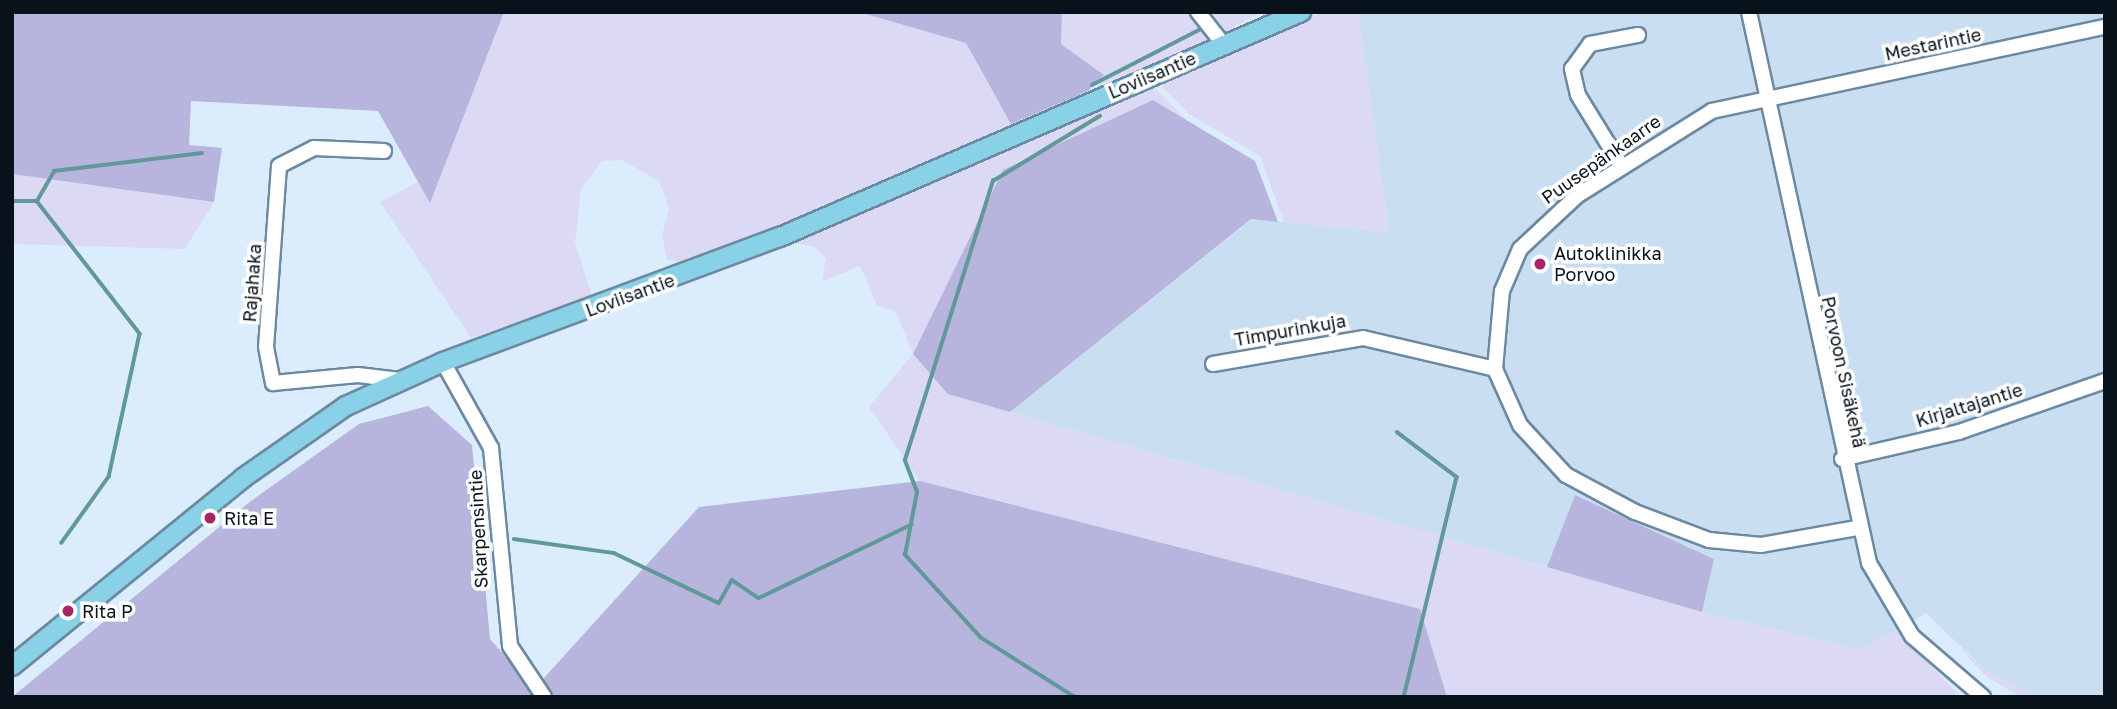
<!DOCTYPE html>
<html>
<head>
<meta charset="utf-8">
<style>
	body { margin:0 }
	#map { position:relative; width:2117px; height:709px; overflow:hidden; background:#dbedfd; font-family:"Golos Text",sans-serif }
	div>[style] { position:absolute }
	.built>* { inset:0; background:#c9def1 }
	.green>* { inset:0; background:#dbd9f4 }
	.forest>* { inset:0; background:#b7b4dd }
	.stream>* { height:3.5px; margin:-1.75px; padding:0 1.75px; transform-origin:1.75px; border-radius:1.75px; background:#61989a }
	.roads { filter:drop-shadow(2px 0 #6c89a1) drop-shadow(-2px 0 #6c89a1) drop-shadow(0 2px #6c89a1) drop-shadow(0 -2px #6c89a1) }
	.minor>* { height:14px; margin:-7px; padding:0 7px; transform-origin:7px; border-radius:7px; background:#fff }
	.major>* { height:18px; margin:-9px; padding:0 9px; transform-origin:9px; border-radius:9px; background:#89d1e6 }
	.dots>* { width:19px; height:19px; translate:-50% -50%; box-sizing:border-box; border:4px solid #fff; border-radius:50% }
	span { translate:-50% -50%; white-space:nowrap; text-align:center; line-height:1.15; -webkit-text-stroke:7px #fff; paint-order:stroke }
	.street-label { font-size:18px; color:#07121a }
	.poi-label { font-size:18px; color:#07121a }
	.left { translate:0 -50%; text-align:left }
	.frame { position:absolute; inset:0; border:14px solid #07121a; pointer-events:none }
</style>
</head>
<body>
<div id="map">
	<div class="built">
		<i style="clip-path:polygon(1358px 12px,2105px 12px,2105px 697px,2038px 697px,1985px 670px,1926px 613px,1861px 650px,1702px 612px,1714px 559px,1575px 495px,1547px 567px,1010px 412px,1252px 219px,1389px 232px)"></i>
	</div>
	<div class="green">
		<i style="clip-path:polygon(504px 12px,859px 12px,966px 43px,1011px 124px,752px 239px,678px 262px,667px 259px,662px 235px,669px 209px,659px 181px,622px 160px,602px 161px,581px 189px,575px 242px,592px 296px,471px 338px,380px 202px,418px 182px,430px 202px)"></i>
		<i style="clip-path:polygon(1062px 12px,1189px 12px,1212px 39px,1099px 85px,1104px 75px,1061px 44px)"></i>
		<i style="clip-path:polygon(1212px 12px,1261px 12px,1226px 31px)"></i>
		<i style="clip-path:polygon(1323px 12px,1358px 12px,1389px 232px,1284px 222px,1260px 156px,1189px 114px,1162px 87px,1166px 79px)"></i>
		<i style="clip-path:polygon(1152px 85px,1186px 119px,1153px 100px,1086px 132px,948px 394px,1702px 612px,1861px 650px,1896px 630px,1961px 697px,1447px 697px,1420px 609px,920px 481px,869px 407px,913px 354px,896px 312px,877px 305px,860px 266px,822px 281px,826px 259px,815px 247px,791px 242px)"></i>
		<i style="clip-path:polygon(12px 174px,214px 202px,185px 249px,12px 244px)"></i>
		<i style="clip-path:polygon(1960px 648px,1985px 670px,2038px 697px,2020px 697px,1986px 676px)"></i>
	</div>
	<div class="forest">
		<i style="clip-path:polygon(12px 12px,504px 12px,430px 203px,378px 111px,191px 101px,189px 145px,222px 148px,214px 202px,12px 174px)"></i>
		<i style="clip-path:polygon(859px 12px,1062px 12px,1061px 44px,1104px 75px,1088px 91px,1011px 124px,966px 43px)"></i>
		<i style="clip-path:polygon(1153px 100px,1255px 161px,1278px 222px,1251px 219px,1010px 412px,948px 394px,913px 354px,1003px 170px)"></i>
		<i style="clip-path:polygon(428px 406px,472px 445px,490px 639px,534px 689px,699px 507px,920px 481px,1420px 609px,1447px 697px,12px 697px,251px 501px,359px 424px)"></i>
		<i style="clip-path:polygon(1575px 495px,1714px 559px,1702px 612px,1547px 567px)"></i>
	</div>
	<div class="stream">
		<i style="left:1092px;top:85px;width:127px;rotate:-27.2deg"></i>
		<i style="left:12px;top:201px;width:25px"></i>
		<i style="left:37px;top:201px;width:34px;rotate:-60deg"></i>
		<i style="left:54px;top:171px;width:149px;rotate:-6.9deg"></i>
		<i style="left:37px;top:201px;width:168px;rotate:52.2deg"></i>
		<i style="left:140px;top:334px;width:146px;rotate:102.2deg"></i>
		<i style="left:109px;top:477px;width:81px;rotate:125.5deg"></i>
		<i style="left:1397px;top:432px;width:75px;rotate:36.9deg"></i>
		<i style="left:1457px;top:477px;width:226px;rotate:103.5deg"></i>
		<i style="left:514px;top:539px;width:101px;rotate:8deg"></i>
		<i style="left:614px;top:553px;width:116px;rotate:25.5deg"></i>
		<i style="left:719px;top:603px;width:26px;rotate:-61deg"></i>
		<i style="left:732px;top:580px;width:32px;rotate:34deg"></i>
		<i style="left:759px;top:598px;width:169px;rotate:-25.7deg"></i>
		<i style="left:1074px;top:697px;width:110px;rotate:-147.6deg"></i>
		<i style="left:981px;top:638px;width:113px;rotate:-132.5deg"></i>
		<i style="left:905px;top:555px;width:64px;rotate:-79.2deg"></i>
		<i style="left:917px;top:492px;width:34px;rotate:-111deg"></i>
		<i style="left:905px;top:460px;width:293px;rotate:-72.5deg"></i>
		<i style="left:993px;top:181px;width:125px;rotate:-31.3deg"></i>
	</div>
	<div class="roads">
		<div class="minor">
			<i style="left:1198px;top:12px;width:42px;rotate:51.8deg"></i>
			<i style="left:1749px;top:12px;width:564px;rotate:77.71deg"></i>
			<i style="left:1869px;top:563px;width:85px;rotate:59.5deg"></i>
			<i style="left:1912px;top:636px;width:94px;rotate:40.7deg"></i>
			<i style="left:384px;top:151px;width:70px;rotate:-177.5deg"></i>
			<i style="left:314px;top:148px;width:39px;rotate:153deg"></i>
			<i style="left:279px;top:166px;width:181px;rotate:94.1deg"></i>
			<i style="left:266px;top:347px;width:37px;rotate:79deg"></i>
			<i style="left:273px;top:383px;width:85px;rotate:-5.4deg"></i>
			<i style="left:358px;top:375px;width:42px;rotate:6.8deg"></i>
			<i style="left:1621px;top:165px;width:82px;rotate:-121.6deg"></i>
			<i style="left:1578px;top:95px;width:27px;rotate:-103deg"></i>
			<i style="left:1572px;top:69px;width:31px;rotate:-54deg"></i>
			<i style="left:1590px;top:44px;width:49px;rotate:-10.6deg"></i>
			<i style="left:443px;top:362px;width:98px;rotate:60.8deg"></i>
			<i style="left:491px;top:448px;width:199px;rotate:84.5deg"></i>
			<i style="left:510px;top:646px;width:61px;rotate:56.3deg"></i>
			<i style="left:1213px;top:364px;width:152px;rotate:-9.8deg"></i>
			<i style="left:1363px;top:338px;width:136px;rotate:13.2deg"></i>
			<i style="left:1842px;top:459px;width:120px;rotate:-13deg"></i>
			<i style="left:1959px;top:432px;width:155px;rotate:-19.3deg"></i>
			<i style="left:1857px;top:528px;width:97px;rotate:170deg"></i>
			<i style="left:1761px;top:545px;width:52px;rotate:-174.5deg"></i>
			<i style="left:1709px;top:540px;width:79px;rotate:-159.3deg"></i>
			<i style="left:1635px;top:512px;width:78px;rotate:-151.8deg"></i>
			<i style="left:1566px;top:475px;width:68px;rotate:-132.6deg"></i>
			<i style="left:1520px;top:425px;width:61px;rotate:-114.1deg"></i>
			<i style="left:1495px;top:369px;width:78px;rotate:-84.9deg"></i>
			<i style="left:1502px;top:291px;width:46px;rotate:-66.8deg"></i>
			<i style="left:1520px;top:249px;width:79px;rotate:-43deg"></i>
			<i style="left:1578px;top:195px;width:158px;rotate:-32.1deg"></i>
			<i style="left:1712px;top:111px;width:402px;rotate:-12.1deg"></i>
		</div>
		<div class="major">
			<i style="left:12px;top:666px;width:298px;rotate:-39.1deg"></i>
			<i style="left:243px;top:478px;width:126px;rotate:-35deg"></i>
			<i style="left:346px;top:406px;width:107px;rotate:-24.4deg"></i>
			<i style="left:443px;top:362px;width:359px;rotate:-20.4deg"></i>
			<i style="left:780px;top:237px;width:568px;rotate:-23.36deg"></i>
		</div>
	</div>
	<div class="dots">
		<i style="left:1540px;top:264px;background:#ab2367"></i>
		<i style="left:210px;top:518px;background:#ab2367"></i>
		<i style="left:68px;top:611px;background:#ab2367"></i>
	</div>
	<div class="street-label">
		<span style="left:1933px;top:44px;rotate:-12deg">Mestarintie</span>
		<span style="left:1152px;top:75px;rotate:-23deg">Loviisantie</span>
		<span style="left:1601px;top:159px;rotate:-35deg">Puusepänkaarre</span>
		<span style="left:252px;top:283px;rotate:-86deg">Rajahaka</span>
		<span style="left:630px;top:295px;rotate:-20deg">Loviisantie</span>
		<span style="left:1290px;top:330px;rotate:-10deg">Timpurinkuja</span>
		<span style="left:1844px;top:372px;rotate:78deg">Porvoon Sisäkehä</span>
		<span style="left:1969px;top:405px;rotate:-17deg">Kirjaltajantie</span>
		<span style="left:478px;top:529px;rotate:-93deg">Skarpensintie</span>
	</div>
	<div class="poi-label">
		<span class="left" style="left:1554px;top:264px">Autoklinikka<br>Porvoo</span>
		<span class="left" style="left:224px;top:518px">Rita E</span>
		<span class="left" style="left:82px;top:611px">Rita P</span>
	</div>
	<div class="frame"></div>
</div>
</body>
</html>
